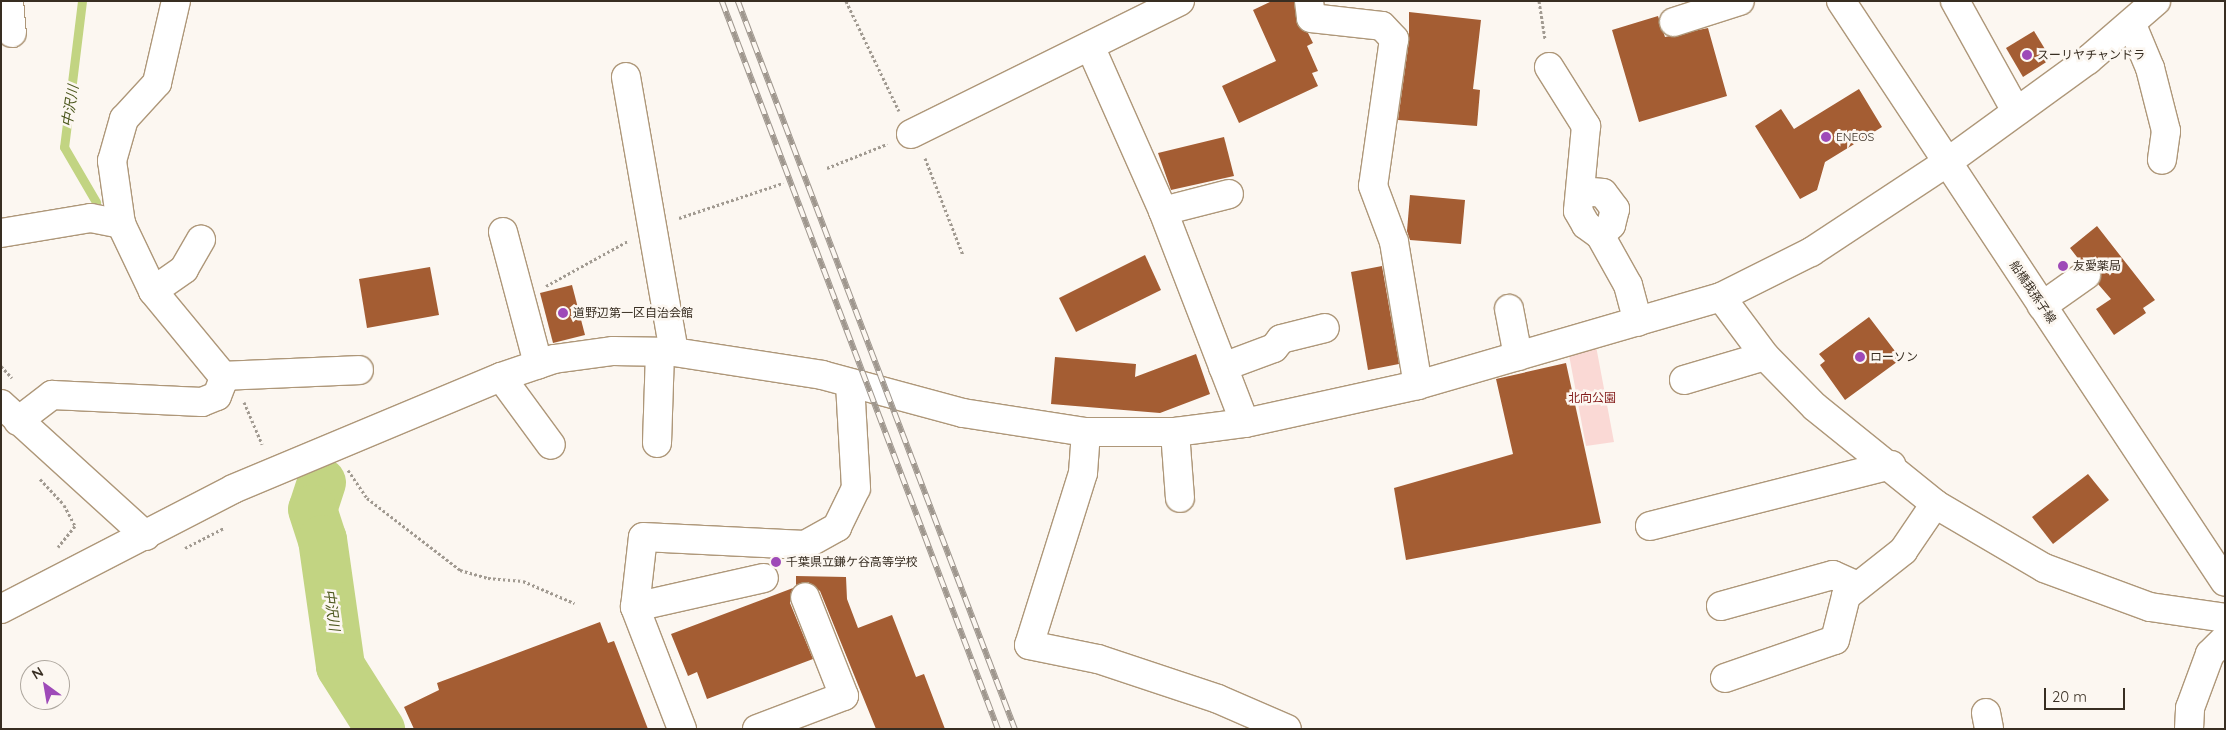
<!DOCTYPE html>
<html>
<head>
<meta charset="utf-8">
<style>
	body { margin:0 }
	#map { position:relative; width:2226px; height:730px; overflow:hidden; background:#fcf7f1; font-family:Quicksand,"Noto Sans JP",sans-serif }
	div>[style] { position:absolute }
	.green>* { inset:0; background:#fad9d5 }
	.stream>* { height:9px; margin:-4.5px; padding:0 4.5px; transform-origin:4.5px; border-radius:4.5px; background:#c2d482 }
	.river>* { height:49px; margin:-24.5px; padding:0 24.5px; transform-origin:24.5px; border-radius:24.5px; background:#c2d482 }
	.building>* { inset:0; background:#a45d33 }
	.path>* { height:3px; margin-top:-1.5px; transform-origin:0; background:repeating-linear-gradient(90deg,#a19a91 0 2.5px,transparent 0 5px) }
	.roads { filter:drop-shadow(1px 0 #ae9779) drop-shadow(-1px 0 #ae9779) drop-shadow(0 1px #ae9779) drop-shadow(0 -1px #ae9779) }
	.minor>* { height:28px; margin:-14px; padding:0 14px; transform-origin:14px; border-radius:14px; background:#fff }
	.major>* { height:28px; margin:-14px; padding:0 14px; transform-origin:14px; border-radius:14px; background:#fff }
	.rail>* { height:5.5px; margin-top:-2.75px; transform-origin:0; background:repeating-linear-gradient(90deg,#fcf7f1 0 11px,#9f978e 0 22px); box-sizing:border-box; border-block:1px solid #9f978e }
	.dots>* { width:14px; height:14px; translate:-50% -50%; box-sizing:border-box; border:2px solid #fcf7f1; border-radius:50% }
	span { translate:-50% -50%; white-space:nowrap; text-align:center; line-height:1.15; -webkit-text-stroke:5px #fcf7f1; paint-order:stroke }
	.poi-label { font-size:12px; color:#382e22 }
	.left { translate:0 -50%; text-align:left }
	.street-label { font-size:12px; color:#382e22 }
	.park-label { font-size:12px; color:#831c1b }
	.water-label { font-size:14px; color:#4d581e; font-style:italic }
	.frame { position:absolute; inset:0; border:2px solid #382e22; pointer-events:none }
	.north { position:absolute; left:20px; top:660px; width:50px; height:50px; box-sizing:border-box; background:#fcf7f1; border:1px solid #aea79e; border-radius:50%; rotate:328deg; font-size:14px; font-weight:700; line-height:20px; text-align:center; color:#382e22 }
	.north::after { content:''; display:block; margin:auto; width:18px; height:22px; background:#9e4ab8; clip-path:polygon(50% 0,100% 100%,50% 72%,0 100%) }
	.scale { position:absolute; left:2044px; top:688px; width:81px; height:22px; box-sizing:border-box; border:2px solid #382e22; border-top:0; padding-left:6px; font-size:15px; line-height:18px; white-space:nowrap; color:#382e22; -webkit-text-stroke:4px #fcf7f1; paint-order:stroke }
</style>
</head>
<body>
<div id="map">
	<div class="green">
		<i style="clip-path:polygon(1596px 346px,1614px 442px,1586px 446px,1569px 355px)"></i>
	</div>
	<div class="stream">
		<i style="left:82px;top:1px;width:147px;rotate:97deg"></i>
		<i style="left:64px;top:147px;width:64px;rotate:59.8deg"></i>
	</div>
	<div class="river">
		<i style="left:321px;top:482px;width:28px;rotate:108deg"></i>
		<i style="left:312px;top:509px;width:32px;rotate:72deg"></i>
		<i style="left:322px;top:539px;width:128px;rotate:81.9deg"></i>
		<i style="left:340px;top:666px;width:75px;rotate:57.6deg"></i>
	</div>
	<div class="building">
		<i style="clip-path:polygon(1272px 1px,1294px 1px,1298px 26px,1308px 33px,1313px 43px,1307px 46px,1318px 71px,1312px 73px,1318px 86px,1239px 123px,1222px 86px,1276px 61px,1253px 10px)"></i>
		<i style="clip-path:polygon(1409px 12px,1481px 20px,1473px 89px,1480px 90px,1477px 126px,1398px 120px,1409px 41px)"></i>
		<i style="clip-path:polygon(1658px 16px,1665px 37px,1708px 28px,1727px 96px,1639px 122px,1612px 30px)"></i>
		<i style="clip-path:polygon(2034px 31px,2051px 59px,2023px 77px,2006px 48px)"></i>
		<i style="clip-path:polygon(1859px 89px,1882px 127px,1825px 162px,1817px 190px,1800px 199px,1755px 126px,1781px 109px,1794px 129px)"></i>
		<i style="clip-path:polygon(1224px 137px,1234px 176px,1171px 190px,1158px 153px)"></i>
		<i style="clip-path:polygon(1410px 195px,1465px 200px,1461px 244px,1410px 240px,1407px 231px)"></i>
		<i style="clip-path:polygon(2097px 226px,2155px 300px,2143px 308px,2146px 313px,2114px 335px,2096px 309px,2111px 299px,2098px 284px,2099px 266px,2092px 261px,2080px 261px,2070px 248px)"></i>
		<i style="clip-path:polygon(1145px 255px,1161px 290px,1076px 332px,1059px 298px)"></i>
		<i style="clip-path:polygon(1382px 266px,1399px 364px,1368px 370px,1351px 272px)"></i>
		<i style="clip-path:polygon(430px 267px,439px 315px,367px 328px,359px 279px)"></i>
		<i style="clip-path:polygon(572px 285px,585px 335px,553px 343px,540px 293px)"></i>
		<i style="clip-path:polygon(1869px 317px,1901px 359px,1845px 400px,1820px 365px,1825px 361px,1819px 354px)"></i>
		<i style="clip-path:polygon(1196px 354px,1210px 394px,1160px 413px,1051px 404px,1055px 357px,1136px 364px,1135px 377px)"></i>
		<i style="clip-path:polygon(1566px 363px,1601px 523px,1406px 560px,1394px 488px,1513px 454px,1496px 379px)"></i>
		<i style="clip-path:polygon(2088px 474px,2109px 500px,2053px 544px,2032px 517px)"></i>
		<i style="clip-path:polygon(796px 576px,846px 577px,847px 599px,858px 628px,892px 615px,916px 677px,924px 674px,945px 729px,876px 729px,820px 591px,808px 582px,796px 585px)"></i>
		<i style="clip-path:polygon(793px 588px,790px 603px,813px 659px,707px 699px,697px 672px,688px 676px,671px 634px)"></i>
		<i style="clip-path:polygon(600px 622px,608px 643px,614px 641px,648px 729px,414px 729px,404px 707px,439px 690px,437px 683px)"></i>
	</div>
	<div class="path">
		<i style="left:846px;top:1px;width:122px;rotate:64.3deg"></i>
		<i style="left:1539px;top:1px;width:39px;rotate:81deg"></i>
		<i style="left:925px;top:158px;width:104px;rotate:68.6deg"></i>
		<i style="left:827px;top:168px;width:65px;rotate:-21.8deg"></i>
		<i style="left:679px;top:218px;width:110px;rotate:-18.6deg"></i>
		<i style="left:546px;top:286px;width:94px;rotate:-28.8deg"></i>
		<i style="left:1px;top:366px;width:16px;rotate:47deg"></i>
		<i style="left:244px;top:402px;width:46px;rotate:66.8deg"></i>
		<i style="left:348px;top:470px;width:34px;rotate:56deg"></i>
		<i style="left:367px;top:498px;width:118px;rotate:37.7deg"></i>
		<i style="left:460px;top:570px;width:29px;rotate:16deg"></i>
		<i style="left:488px;top:578px;width:35px;rotate:5deg"></i>
		<i style="left:523px;top:581px;width:56px;rotate:23.3deg"></i>
		<i style="left:40px;top:479px;width:35px;rotate:47deg"></i>
		<i style="left:64px;top:505px;width:24px;rotate:62deg"></i>
		<i style="left:75px;top:526px;width:27px;rotate:129deg"></i>
		<i style="left:185px;top:548px;width:44px;rotate:-27.1deg"></i>
	</div>
	<div class="roads">
		<div class="minor">
			<i style="left:9px;top:1px;width:32px;rotate:85deg"></i>
			<i style="left:1309px;top:1px;width:17px;rotate:83deg"></i>
			<i style="left:1311px;top:18px;width:71px;rotate:6.4deg"></i>
			<i style="left:1382px;top:26px;width:18px;rotate:47deg"></i>
			<i style="left:1394px;top:39px;width:148px;rotate:98.1deg"></i>
			<i style="left:1373px;top:186px;width:60px;rotate:69.4deg"></i>
			<i style="left:1394px;top:242px;width:145px;rotate:80.5deg"></i>
			<i style="left:1955px;top:1px;width:126px;rotate:61deg"></i>
			<i style="left:1674px;top:22px;width:69px;rotate:-17.7deg"></i>
			<i style="left:2132px;top:25px;width:47px;rotate:67.3deg"></i>
			<i style="left:2150px;top:68px;width:65px;rotate:75.7deg"></i>
			<i style="left:2166px;top:131px;width:29px;rotate:98deg"></i>
			<i style="left:1090px;top:46px;width:180px;rotate:66.1deg"></i>
			<i style="left:1163px;top:211px;width:227px;rotate:68.9deg"></i>
			<i style="left:1549px;top:67px;width:70px;rotate:57.9deg"></i>
			<i style="left:1586px;top:126px;width:85px;rotate:95.4deg"></i>
			<i style="left:1578px;top:211px;width:16px;rotate:60deg"></i>
			<i style="left:1586px;top:225px;width:17px;rotate:36deg"></i>
			<i style="left:1600px;top:235px;width:57px;rotate:60.8deg"></i>
			<i style="left:1628px;top:285px;width:38px;rotate:75deg"></i>
			<i style="left:626px;top:77px;width:279px;rotate:80.1deg"></i>
			<i style="left:911px;top:134px;width:300px;rotate:-26.3deg"></i>
			<i style="left:1581px;top:191px;width:22px;rotate:5deg"></i>
			<i style="left:1603px;top:193px;width:20px;rotate:53deg"></i>
			<i style="left:1615px;top:209px;width:16px;rotate:104deg"></i>
			<i style="left:1611px;top:225px;width:15px;rotate:138deg"></i>
			<i style="left:1163px;top:211px;width:68px;rotate:-14.4deg"></i>
			<i style="left:503px;top:232px;width:137px;rotate:75.1deg"></i>
			<i style="left:1px;top:233px;width:91px;rotate:-9.5deg"></i>
			<i style="left:91px;top:218px;width:31px;rotate:11deg"></i>
			<i style="left:153px;top:291px;width:38px;rotate:-35deg"></i>
			<i style="left:184px;top:269px;width:34px;rotate:-60deg"></i>
			<i style="left:1721px;top:297px;width:74px;rotate:53.3deg"></i>
			<i style="left:1765px;top:356px;width:71px;rotate:45.6deg"></i>
			<i style="left:1815px;top:407px;width:154px;rotate:38.9deg"></i>
			<i style="left:1935px;top:504px;width:126px;rotate:30.4deg"></i>
			<i style="left:2044px;top:568px;width:113px;rotate:20.2deg"></i>
			<i style="left:2150px;top:607px;width:76px;rotate:8.3deg"></i>
			<i style="left:2042px;top:306px;width:54px;rotate:-35.2deg"></i>
			<i style="left:1509px;top:309px;width:48px;rotate:79.2deg"></i>
			<i style="left:1223px;top:367px;width:54px;rotate:-20.4deg"></i>
			<i style="left:1274px;top:348px;width:11px;rotate:-52deg"></i>
			<i style="left:1281px;top:339px;width:45px;rotate:-14deg"></i>
			<i style="left:223px;top:376px;width:136px;rotate:-2.5deg"></i>
			<i style="left:501px;top:377px;width:84px;rotate:53.7deg"></i>
			<i style="left:1684px;top:380px;width:84px;rotate:-16.5deg"></i>
			<i style="left:1px;top:404px;width:196px;rotate:42.3deg"></i>
			<i style="left:18px;top:421px;width:43px;rotate:-37.4deg"></i>
			<i style="left:52px;top:395px;width:150px;rotate:2.7deg"></i>
			<i style="left:202px;top:402px;width:16px;rotate:-22deg"></i>
			<i style="left:217px;top:396px;width:14px;rotate:-69deg"></i>
			<i style="left:222px;top:383px;width:7px;rotate:-82deg"></i>
			<i style="left:223px;top:376px;width:110px;rotate:-129.5deg"></i>
			<i style="left:153px;top:291px;width:74px;rotate:-115.5deg"></i>
			<i style="left:121px;top:224px;width:64px;rotate:-98.1deg"></i>
			<i style="left:112px;top:161px;width:44px;rotate:-74.1deg"></i>
			<i style="left:124px;top:119px;width:49px;rotate:-47.5deg"></i>
			<i style="left:157px;top:83px;width:84px;rotate:-77deg"></i>
			<i style="left:1086px;top:432px;width:41px;rotate:94.2deg"></i>
			<i style="left:1083px;top:473px;width:180px;rotate:107.4deg"></i>
			<i style="left:1029px;top:645px;width:70px;rotate:11.5deg"></i>
			<i style="left:1098px;top:659px;width:126px;rotate:18.4deg"></i>
			<i style="left:1218px;top:699px;width:75px;rotate:23.5deg"></i>
			<i style="left:1175px;top:432px;width:66px;rotate:85.7deg"></i>
			<i style="left:657px;top:443px;width:91px;rotate:-88.1deg"></i>
			<i style="left:1650px;top:526px;width:249px;rotate:-14.2deg"></i>
			<i style="left:1721px;top:606px;width:116px;rotate:-15.5deg"></i>
			<i style="left:1833px;top:575px;width:27px;rotate:24deg"></i>
			<i style="left:635px;top:607px;width:132px;rotate:-12.7deg"></i>
			<i style="left:1px;top:609px;width:261px;rotate:-27.3deg"></i>
			<i style="left:233px;top:489px;width:290px;rotate:-22.7deg"></i>
			<i style="left:501px;top:377px;width:56px;rotate:-18.8deg"></i>
			<i style="left:554px;top:359px;width:60px;rotate:-7.7deg"></i>
			<i style="left:613px;top:351px;width:61px;rotate:0.9deg"></i>
			<i style="left:674px;top:352px;width:150px;rotate:8.8deg"></i>
			<i style="left:822px;top:375px;width:146px;rotate:15.1deg"></i>
			<i style="left:963px;top:413px;width:124px;rotate:8.8deg"></i>
			<i style="left:1086px;top:432px;width:89px"></i>
			<i style="left:1175px;top:432px;width:71px;rotate:-7.3deg"></i>
			<i style="left:1245px;top:423px;width:177px;rotate:-12.4deg"></i>
			<i style="left:1418px;top:385px;width:316px;rotate:-16.2deg"></i>
			<i style="left:1721px;top:297px;width:101px;rotate:-26.6deg"></i>
			<i style="left:1811px;top:252px;width:162px;rotate:-33.4deg"></i>
			<i style="left:1946px;top:163px;width:175px;rotate:-36deg"></i>
			<i style="left:2088px;top:60px;width:90px;rotate:-40.9deg"></i>
			<i style="left:1725px;top:678px;width:116px;rotate:-19.1deg"></i>
			<i style="left:1835px;top:640px;width:45px;rotate:-76deg"></i>
			<i style="left:1846px;top:596px;width:73px;rotate:-38.3deg"></i>
			<i style="left:1903px;top:551px;width:57px;rotate:-55.8deg"></i>
			<i style="left:1986px;top:713px;width:16px;rotate:79deg"></i>
			<i style="left:682px;top:729px;width:131px;rotate:-111.1deg"></i>
			<i style="left:635px;top:607px;width:70px;rotate:-83.5deg"></i>
			<i style="left:643px;top:537px;width:162px;rotate:2.8deg"></i>
			<i style="left:805px;top:545px;width:37px;rotate:-29deg"></i>
			<i style="left:837px;top:527px;width:43px;rotate:-64deg"></i>
			<i style="left:856px;top:488px;width:105px;rotate:-93.3deg"></i>
			<i style="left:757px;top:729px;width:93px;rotate:-20.8deg"></i>
			<i style="left:844px;top:696px;width:106px;rotate:-111.5deg"></i>
			<i style="left:2189px;top:729px;width:21px;rotate:-87deg"></i>
			<i style="left:2190px;top:708px;width:58px;rotate:-69.7deg"></i>
			<i style="left:2210px;top:654px;width:21px;rotate:-45deg"></i>
		</div>
		<div class="major">
			<i style="left:1841px;top:1px;width:696px;rotate:56.54deg"></i>
		</div>
	</div>
	<div class="rail">
		<i style="left:722px;top:1px;width:779px;rotate:69.24deg"></i>
		<i style="left:738px;top:1px;width:779px;rotate:69.17deg"></i>
	</div>
	<div class="dots">
		<i style="left:2027px;top:55px;background:#9e4ab8"></i>
		<i style="left:1826px;top:137px;background:#9e4ab8"></i>
		<i style="left:2063px;top:266px;background:#9e4ab8"></i>
		<i style="left:563px;top:313px;background:#9e4ab8"></i>
		<i style="left:1860px;top:357px;background:#9e4ab8"></i>
		<i style="left:776px;top:562px;background:#9e4ab8"></i>
	</div>
	<div class="poi-label">
		<span class="left" style="left:2037px;top:55px">スーリヤチャンドラ</span>
		<span class="left" style="left:1836px;top:137px">ENEOS</span>
		<span class="left" style="left:2073px;top:266px">友愛薬局</span>
		<span class="left" style="left:573px;top:313px">道野辺第一区自治会館</span>
		<span class="left" style="left:1870px;top:357px">ローソン</span>
		<span class="left" style="left:786px;top:562px">千葉県立鎌ケ谷高等学校</span>
	</div>
	<div class="street-label">
		<span style="left:2033px;top:292px;rotate:56deg">船橋我孫子線</span>
	</div>
	<div class="park-label">
		<span style="left:1592px;top:398px">北向公園</span>
	</div>
	<div class="water-label">
		<span style="left:70px;top:106px;rotate:-81deg">中沢川</span>
		<span style="left:332px;top:610px;rotate:82deg">中沢川</span>
	</div>
	<div class="frame"></div>
	<div class="north">N</div>
	<div class="scale">20 m</div>
</div>
</body>
</html>
